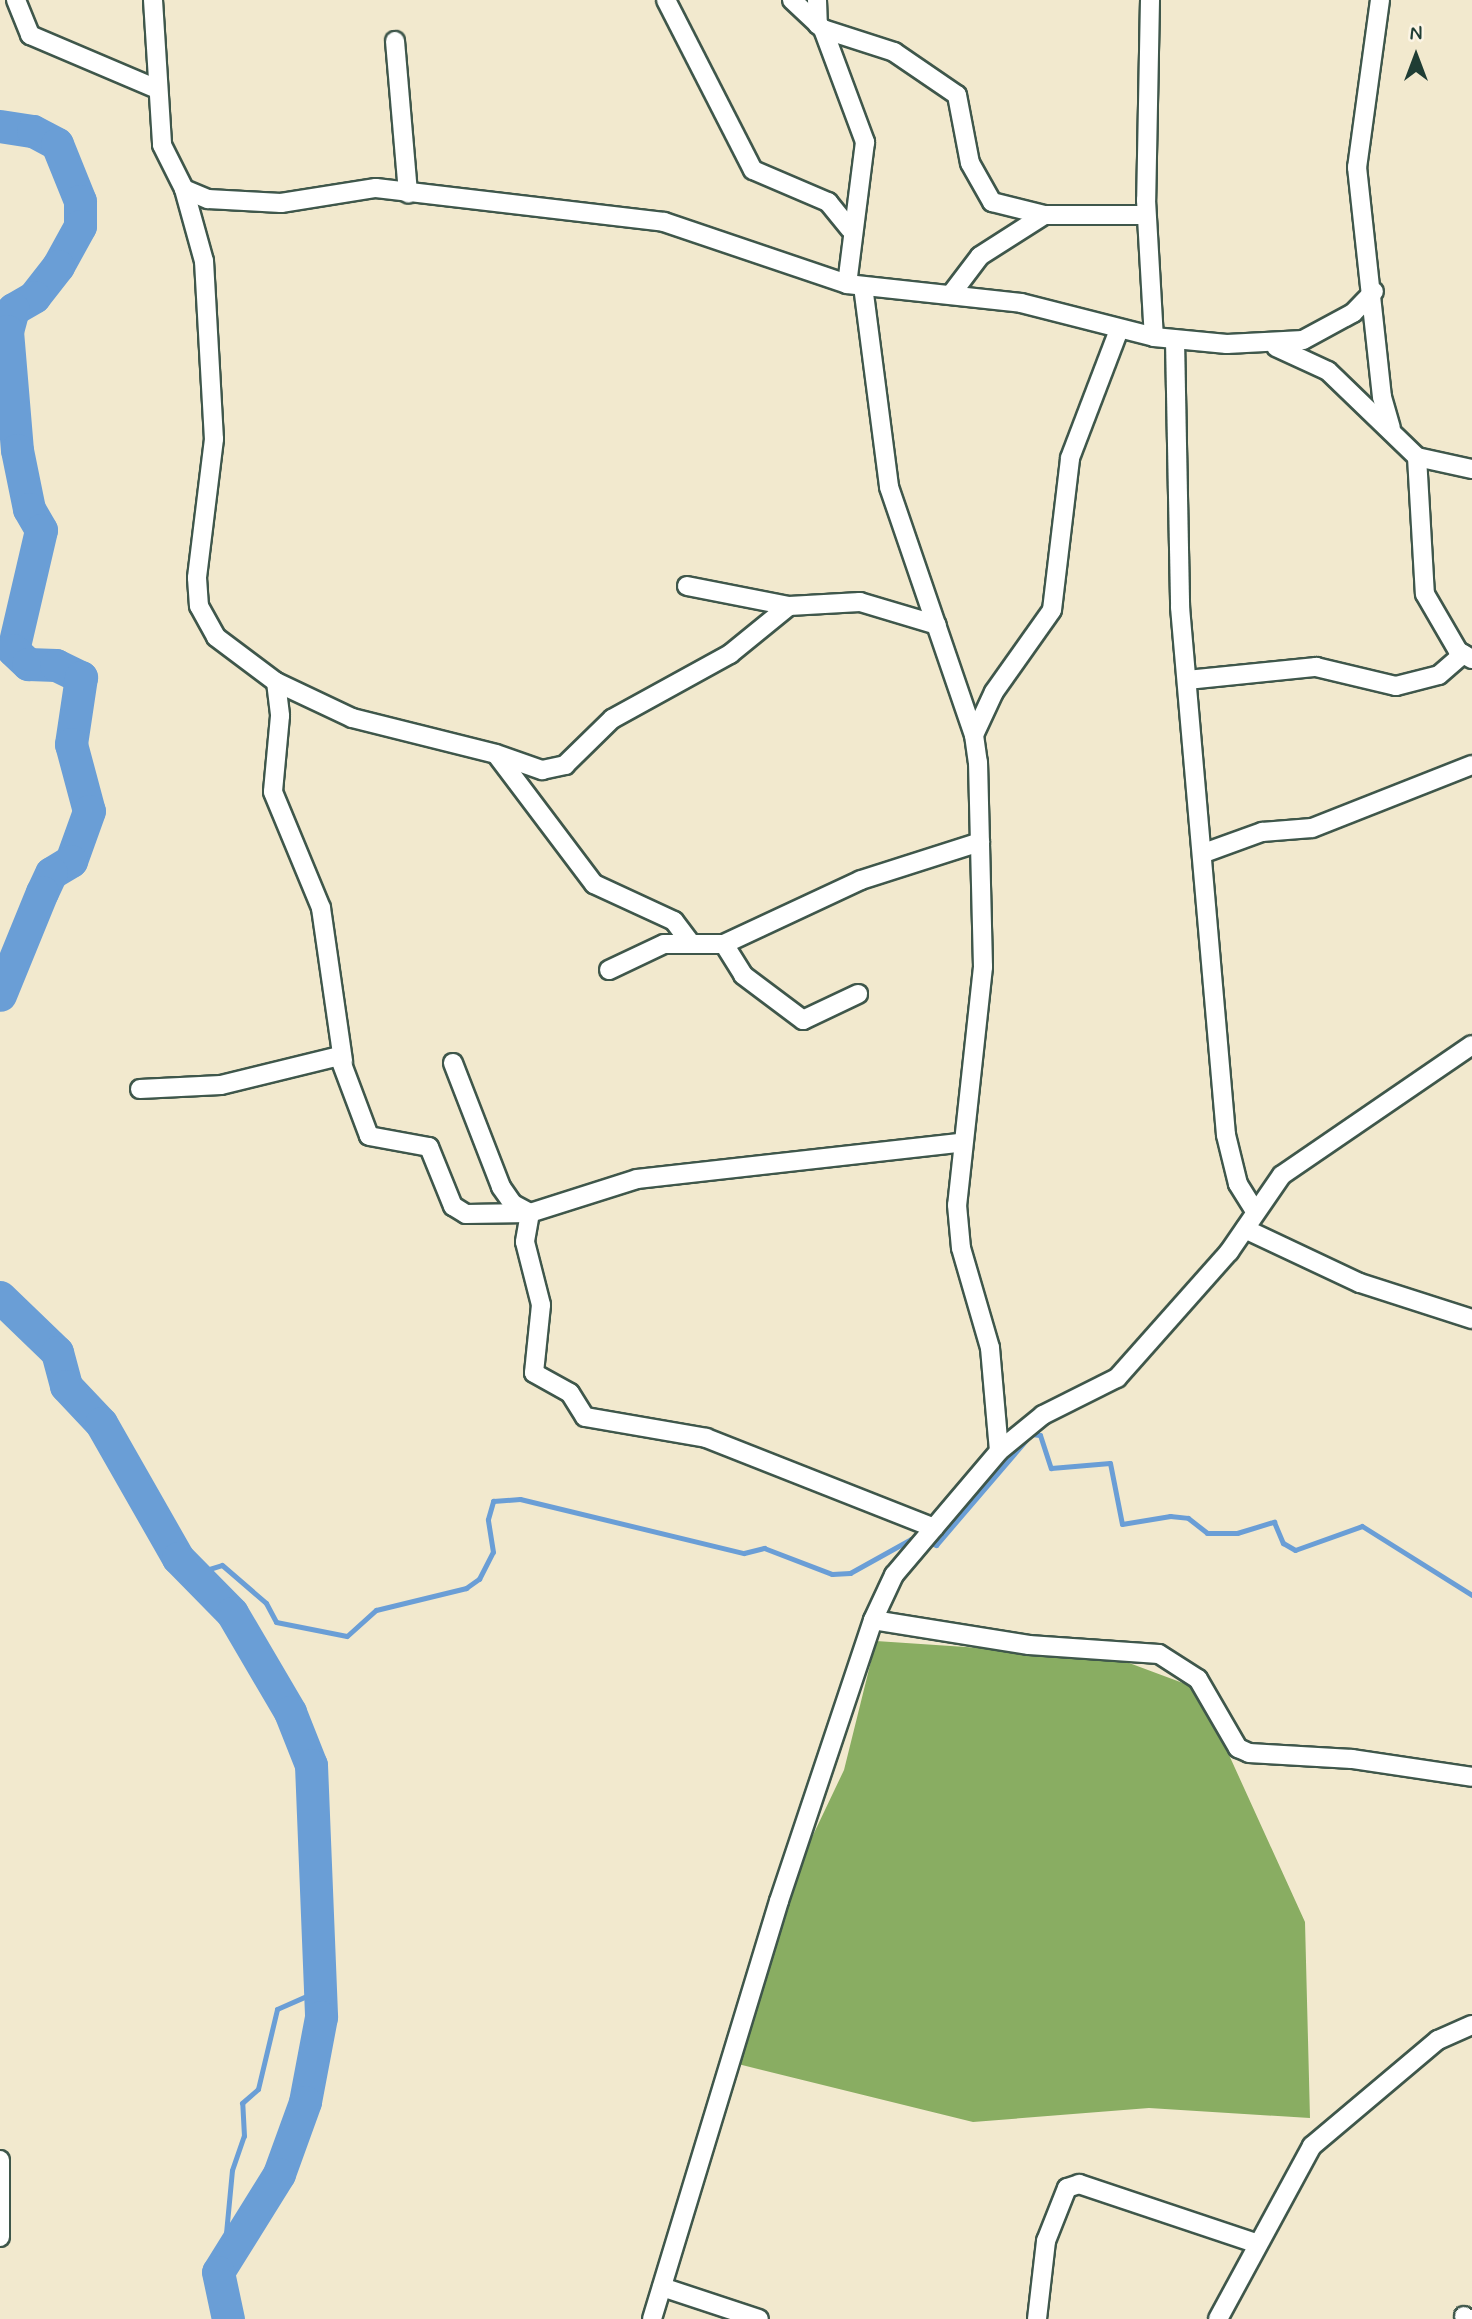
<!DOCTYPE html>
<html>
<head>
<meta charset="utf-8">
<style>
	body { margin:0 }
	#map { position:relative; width:1472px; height:2319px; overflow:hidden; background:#f2e9ce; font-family:Mynerve,sans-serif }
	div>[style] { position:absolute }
	.forest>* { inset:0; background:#89ad62 }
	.stream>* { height:5px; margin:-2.5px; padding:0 2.5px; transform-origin:2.5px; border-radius:2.5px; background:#6a9ed6 }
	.river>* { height:33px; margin:-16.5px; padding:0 16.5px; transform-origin:16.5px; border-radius:16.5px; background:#6a9ed6 }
	.roads { filter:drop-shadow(2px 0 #3f574b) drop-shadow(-2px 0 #3f574b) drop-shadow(0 2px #3f574b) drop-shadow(0 -2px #3f574b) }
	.minor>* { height:18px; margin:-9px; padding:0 9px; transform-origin:9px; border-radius:9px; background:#fff }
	span { translate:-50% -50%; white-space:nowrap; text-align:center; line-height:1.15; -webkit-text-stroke:7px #fcf5e5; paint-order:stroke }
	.north { position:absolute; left:1381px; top:21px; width:70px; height:70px; -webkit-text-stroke:5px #fcf5e5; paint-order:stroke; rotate:0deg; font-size:19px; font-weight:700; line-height:28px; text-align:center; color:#1f3d34 }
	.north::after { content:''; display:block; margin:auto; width:24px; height:32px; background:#1f3d34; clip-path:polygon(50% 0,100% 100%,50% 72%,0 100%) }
</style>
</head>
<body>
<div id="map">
	<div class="forest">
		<i style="clip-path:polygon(876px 1641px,1113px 1657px,1199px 1689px,1305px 1922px,1310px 2118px,1149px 2108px,973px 2122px,738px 2064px,795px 1873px,844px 1770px)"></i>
	</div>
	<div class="stream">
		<i style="left:193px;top:1574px;width:30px;rotate:-17deg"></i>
		<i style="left:222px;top:1565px;width:58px;rotate:40.8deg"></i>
		<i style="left:266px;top:1603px;width:21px;rotate:62deg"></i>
		<i style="left:276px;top:1622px;width:72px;rotate:11.2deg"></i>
		<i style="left:347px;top:1636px;width:39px;rotate:-42deg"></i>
		<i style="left:376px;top:1610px;width:93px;rotate:-13.7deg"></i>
		<i style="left:466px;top:1588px;width:16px;rotate:-35deg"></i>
		<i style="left:479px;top:1579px;width:30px;rotate:-63deg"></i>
		<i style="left:493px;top:1552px;width:33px;rotate:-99deg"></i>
		<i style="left:488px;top:1519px;width:19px;rotate:-74deg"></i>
		<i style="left:493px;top:1501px;width:27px;rotate:-4deg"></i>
		<i style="left:520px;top:1499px;width:230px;rotate:13.6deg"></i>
		<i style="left:744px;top:1553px;width:21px;rotate:-14deg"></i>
		<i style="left:764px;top:1548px;width:73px;rotate:20.9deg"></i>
		<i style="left:832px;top:1574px;width:18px;rotate:-3deg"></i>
		<i style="left:850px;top:1573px;width:70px;rotate:-29.1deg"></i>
		<i style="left:911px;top:1539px;width:26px;rotate:13deg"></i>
		<i style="left:936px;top:1545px;width:146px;rotate:-49.4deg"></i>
		<i style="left:1031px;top:1434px;width:9px;rotate:6deg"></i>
		<i style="left:1040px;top:1435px;width:35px;rotate:72deg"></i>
		<i style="left:1051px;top:1468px;width:59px;rotate:-4.8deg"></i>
		<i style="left:1110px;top:1463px;width:62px;rotate:78.9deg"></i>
		<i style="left:1122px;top:1524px;width:49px;rotate:-9.5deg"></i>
		<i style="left:1170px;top:1516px;width:18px;rotate:6deg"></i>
		<i style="left:1188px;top:1518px;width:24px;rotate:38deg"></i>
		<i style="left:1207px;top:1533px;width:30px"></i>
		<i style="left:1237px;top:1533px;width:39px;rotate:-17deg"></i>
		<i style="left:1274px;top:1522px;width:23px;rotate:67deg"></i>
		<i style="left:1283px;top:1543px;width:14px;rotate:30deg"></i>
		<i style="left:1295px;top:1550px;width:71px;rotate:-19.7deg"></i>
		<i style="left:1362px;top:1526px;width:130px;rotate:32.1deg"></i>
		<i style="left:223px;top:2265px;width:95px;rotate:-84.6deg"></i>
		<i style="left:232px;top:2170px;width:36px;rotate:-71deg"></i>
		<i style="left:244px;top:2136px;width:33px;rotate:-93deg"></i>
		<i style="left:242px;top:2103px;width:21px;rotate:-41deg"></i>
		<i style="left:258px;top:2089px;width:82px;rotate:-76.6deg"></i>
		<i style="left:277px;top:2009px;width:45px;rotate:-23.7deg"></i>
	</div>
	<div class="river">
		<i style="left:0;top:126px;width:33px;rotate:9deg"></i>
		<i style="left:33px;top:131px;width:27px;rotate:28deg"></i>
		<i style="left:57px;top:144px;width:61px;rotate:68deg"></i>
		<i style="left:80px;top:201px;width:25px;rotate:90deg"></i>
		<i style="left:80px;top:226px;width:46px;rotate:118.8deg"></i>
		<i style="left:58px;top:266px;width:39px;rotate:128deg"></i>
		<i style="left:34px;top:297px;width:24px;rotate:150deg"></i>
		<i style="left:13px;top:309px;width:23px;rotate:105deg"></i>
		<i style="left:7px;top:331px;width:119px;rotate:85.2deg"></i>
		<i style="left:17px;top:450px;width:60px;rotate:78.5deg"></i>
		<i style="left:29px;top:509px;width:24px;rotate:60deg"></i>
		<i style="left:41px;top:530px;width:123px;rotate:103.1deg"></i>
		<i style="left:13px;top:650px;width:21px;rotate:43deg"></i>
		<i style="left:28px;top:664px;width:28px;rotate:2deg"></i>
		<i style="left:56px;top:665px;width:28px;rotate:26deg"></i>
		<i style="left:81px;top:677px;width:68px;rotate:98.5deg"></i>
		<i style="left:71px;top:744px;width:69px;rotate:75deg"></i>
		<i style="left:89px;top:811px;width:53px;rotate:109.8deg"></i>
		<i style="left:71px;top:861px;width:23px;rotate:149deg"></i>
		<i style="left:51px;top:873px;width:21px;rotate:115deg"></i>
		<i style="left:42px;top:892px;width:111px;rotate:112.2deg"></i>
		<i style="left:0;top:1297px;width:79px;rotate:44deg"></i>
		<i style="left:57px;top:1352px;width:35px;rotate:75deg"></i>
		<i style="left:66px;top:1386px;width:51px;rotate:46.6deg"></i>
		<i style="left:101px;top:1423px;width:155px;rotate:60.3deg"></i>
		<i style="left:178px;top:1558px;width:77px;rotate:45.5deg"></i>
		<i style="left:232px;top:1613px;width:115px;rotate:59.6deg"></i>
		<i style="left:290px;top:1712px;width:57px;rotate:68.4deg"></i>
		<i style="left:311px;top:1765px;width:252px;rotate:87.7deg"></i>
		<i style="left:321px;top:2017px;width:86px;rotate:100.7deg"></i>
		<i style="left:305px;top:2102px;width:77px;rotate:109.9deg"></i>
		<i style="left:279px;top:2174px;width:115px;rotate:121.9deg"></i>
		<i style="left:218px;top:2272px;width:48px;rotate:78deg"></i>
	</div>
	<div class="roads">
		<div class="minor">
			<i style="left:16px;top:0;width:38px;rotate:68deg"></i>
			<i style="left:30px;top:35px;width:138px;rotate:23deg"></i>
			<i style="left:153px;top:0;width:145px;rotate:86.4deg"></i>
			<i style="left:162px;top:145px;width:49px;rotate:63.4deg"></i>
			<i style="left:184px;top:189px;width:26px;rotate:23deg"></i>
			<i style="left:208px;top:199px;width:73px;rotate:3.1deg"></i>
			<i style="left:281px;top:203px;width:96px;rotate:-9deg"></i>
			<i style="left:376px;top:188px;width:290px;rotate:6.7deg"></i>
			<i style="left:664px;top:222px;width:193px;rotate:18.7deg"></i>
			<i style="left:847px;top:284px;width:175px;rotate:6.2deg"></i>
			<i style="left:1021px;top:303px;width:137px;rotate:14.3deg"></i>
			<i style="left:1154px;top:337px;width:73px;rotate:5.5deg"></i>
			<i style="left:1227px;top:344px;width:76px;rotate:-3deg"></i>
			<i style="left:1303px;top:340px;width:57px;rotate:-28.4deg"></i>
			<i style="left:1353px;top:313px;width:30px;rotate:-46deg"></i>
			<i style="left:666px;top:0;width:191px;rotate:62.9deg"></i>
			<i style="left:753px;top:170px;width:82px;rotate:23.1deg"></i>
			<i style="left:828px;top:202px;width:35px;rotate:51deg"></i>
			<i style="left:792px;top:0;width:42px;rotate:43.1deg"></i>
			<i style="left:823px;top:29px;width:75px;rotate:17.9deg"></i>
			<i style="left:894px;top:52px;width:76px;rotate:34.3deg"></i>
			<i style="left:957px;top:95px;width:69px;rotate:79.2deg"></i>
			<i style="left:970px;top:163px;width:45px;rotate:60.6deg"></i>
			<i style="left:992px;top:202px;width:54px;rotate:14deg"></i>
			<i style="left:1044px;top:215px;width:102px"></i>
			<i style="left:817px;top:0;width:25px;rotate:88deg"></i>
			<i style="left:1150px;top:0;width:200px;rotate:91.1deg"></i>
			<i style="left:1146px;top:200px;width:137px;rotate:86.7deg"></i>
			<i style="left:1380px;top:0;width:169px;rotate:97.8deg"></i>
			<i style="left:1357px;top:167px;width:231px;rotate:83.8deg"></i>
			<i style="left:1382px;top:397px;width:32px;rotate:74deg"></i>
			<i style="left:823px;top:29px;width:121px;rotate:69.6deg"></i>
			<i style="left:865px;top:142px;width:143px;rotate:97.2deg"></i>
			<i style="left:395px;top:41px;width:153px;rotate:85.1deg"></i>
			<i style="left:184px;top:189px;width:75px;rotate:74.5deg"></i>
			<i style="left:204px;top:261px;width:178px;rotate:86.8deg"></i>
			<i style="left:214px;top:439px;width:140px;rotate:97deg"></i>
			<i style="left:197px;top:578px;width:28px;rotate:86deg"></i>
			<i style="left:199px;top:606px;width:35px;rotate:61deg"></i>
			<i style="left:216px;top:637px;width:75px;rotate:36.9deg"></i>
			<i style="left:276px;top:682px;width:84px;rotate:25.3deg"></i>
			<i style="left:352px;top:718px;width:148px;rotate:14deg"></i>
			<i style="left:496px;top:754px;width:163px;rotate:53deg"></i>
			<i style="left:594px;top:884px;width:88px;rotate:24.8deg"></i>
			<i style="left:674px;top:921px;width:26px;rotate:53deg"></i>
			<i style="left:863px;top:286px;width:203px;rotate:82.6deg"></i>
			<i style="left:889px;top:487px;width:262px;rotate:71.1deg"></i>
			<i style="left:974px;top:735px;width:27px;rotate:82deg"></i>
			<i style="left:978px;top:762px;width:205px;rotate:88.6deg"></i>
			<i style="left:983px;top:967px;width:239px;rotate:96.2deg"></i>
			<i style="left:957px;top:1205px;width:43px;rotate:84.7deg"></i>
			<i style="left:961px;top:1248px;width:104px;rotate:73.8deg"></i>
			<i style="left:990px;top:1348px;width:103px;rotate:85deg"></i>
			<i style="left:952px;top:293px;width:46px;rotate:-52.9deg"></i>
			<i style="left:980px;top:256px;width:76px;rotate:-32.6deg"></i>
			<i style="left:1175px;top:340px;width:267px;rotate:88.9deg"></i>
			<i style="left:1180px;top:607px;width:530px;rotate:85.02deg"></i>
			<i style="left:1226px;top:1135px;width:50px;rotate:76.2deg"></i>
			<i style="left:1238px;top:1184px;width:31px;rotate:58deg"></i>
			<i style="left:1276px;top:347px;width:57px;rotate:24.8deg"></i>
			<i style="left:1328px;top:371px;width:124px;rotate:44deg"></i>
			<i style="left:1417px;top:457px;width:56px;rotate:12.3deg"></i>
			<i style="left:1417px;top:457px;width:137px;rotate:86.7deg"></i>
			<i style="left:1425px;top:594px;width:66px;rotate:59.9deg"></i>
			<i style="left:1458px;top:651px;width:16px;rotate:30deg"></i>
			<i style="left:687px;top:586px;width:104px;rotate:11.1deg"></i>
			<i style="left:789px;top:606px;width:71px;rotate:-3.2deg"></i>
			<i style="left:860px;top:602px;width:80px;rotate:16.6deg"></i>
			<i style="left:1187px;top:680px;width:130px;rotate:-5.8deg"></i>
			<i style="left:1316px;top:667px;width:82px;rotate:13.4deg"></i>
			<i style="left:1396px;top:686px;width:44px;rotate:-14.3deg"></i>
			<i style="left:1439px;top:675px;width:32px;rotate:-41deg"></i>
			<i style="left:276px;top:682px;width:34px;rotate:83deg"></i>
			<i style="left:280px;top:716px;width:76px;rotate:95.3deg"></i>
			<i style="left:273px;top:792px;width:126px;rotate:67.5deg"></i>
			<i style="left:321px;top:908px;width:155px;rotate:81.8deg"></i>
			<i style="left:974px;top:735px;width:47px;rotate:-65.1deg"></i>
			<i style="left:994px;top:692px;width:100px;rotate:-54.7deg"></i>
			<i style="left:1052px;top:610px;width:153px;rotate:-83.2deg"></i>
			<i style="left:1070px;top:458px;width:137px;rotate:-69.1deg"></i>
			<i style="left:499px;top:755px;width:46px;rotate:19.2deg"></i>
			<i style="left:542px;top:770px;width:24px;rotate:-12deg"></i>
			<i style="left:565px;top:765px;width:66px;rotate:-44.4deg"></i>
			<i style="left:612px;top:719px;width:135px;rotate:-28.8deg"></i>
			<i style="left:730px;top:654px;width:76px;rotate:-39.1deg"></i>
			<i style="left:1204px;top:853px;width:62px;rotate:-19.9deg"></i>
			<i style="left:1262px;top:832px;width:50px;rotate:-4.6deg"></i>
			<i style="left:1312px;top:828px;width:172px;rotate:-21.5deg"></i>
			<i style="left:724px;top:944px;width:36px;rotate:58deg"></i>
			<i style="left:743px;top:975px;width:75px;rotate:36.9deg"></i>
			<i style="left:803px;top:1020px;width:61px;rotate:-25.3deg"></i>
			<i style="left:609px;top:970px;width:61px;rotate:-25.3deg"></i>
			<i style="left:664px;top:944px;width:60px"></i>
			<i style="left:724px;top:944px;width:151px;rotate:-25deg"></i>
			<i style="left:861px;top:880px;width:125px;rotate:-17.7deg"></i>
			<i style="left:453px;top:1063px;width:133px;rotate:68.8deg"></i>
			<i style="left:501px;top:1187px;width:21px;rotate:55deg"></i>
			<i style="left:513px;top:1204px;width:19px;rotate:28deg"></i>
			<i style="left:140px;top:1089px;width:81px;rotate:-2.8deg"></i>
			<i style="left:221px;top:1085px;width:122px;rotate:-13.8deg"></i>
			<i style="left:339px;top:1056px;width:85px;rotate:69.4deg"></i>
			<i style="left:369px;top:1136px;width:61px;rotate:10.4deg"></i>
			<i style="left:429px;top:1147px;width:64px;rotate:67.9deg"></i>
			<i style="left:453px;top:1206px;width:15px;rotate:32deg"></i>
			<i style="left:466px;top:1214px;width:64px;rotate:-0.9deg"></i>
			<i style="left:530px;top:1213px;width:112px;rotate:-17.6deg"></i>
			<i style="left:637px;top:1179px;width:324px;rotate:-6.4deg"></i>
			<i style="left:530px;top:1213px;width:29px;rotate:100deg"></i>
			<i style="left:525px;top:1242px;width:65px;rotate:75.7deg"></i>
			<i style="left:541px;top:1305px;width:68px;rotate:95.9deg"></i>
			<i style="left:534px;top:1373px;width:41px;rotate:29.1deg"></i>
			<i style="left:570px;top:1393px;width:28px;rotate:58deg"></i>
			<i style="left:585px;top:1417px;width:123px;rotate:9.8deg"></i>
			<i style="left:706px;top:1438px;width:245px;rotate:21.5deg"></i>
			<i style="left:1245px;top:1229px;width:127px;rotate:25.2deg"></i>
			<i style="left:1360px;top:1283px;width:118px;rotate:17.8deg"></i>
			<i style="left:873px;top:1620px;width:158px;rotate:9.1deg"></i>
			<i style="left:1029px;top:1645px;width:130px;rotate:4deg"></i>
			<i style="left:1159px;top:1654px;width:46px;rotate:32.7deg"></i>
			<i style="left:1198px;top:1679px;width:80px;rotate:59.9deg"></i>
			<i style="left:1238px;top:1748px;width:12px;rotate:24deg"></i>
			<i style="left:1249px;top:1753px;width:103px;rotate:3.3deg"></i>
			<i style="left:1352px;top:1759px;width:121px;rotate:8.5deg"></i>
			<i style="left:0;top:2160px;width:77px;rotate:90deg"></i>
			<i style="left:662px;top:2287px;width:102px;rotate:18.3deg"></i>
			<i style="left:1464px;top:2316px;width:5px;rotate:37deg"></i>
			<i style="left:652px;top:2319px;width:437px;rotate:-73.1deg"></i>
			<i style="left:779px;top:1901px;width:296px;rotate:-71.5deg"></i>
			<i style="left:873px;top:1620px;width:50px;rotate:-65deg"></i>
			<i style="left:894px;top:1575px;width:162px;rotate:-49.7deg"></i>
			<i style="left:999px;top:1451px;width:57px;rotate:-39.3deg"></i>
			<i style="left:1043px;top:1415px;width:83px;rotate:-26.6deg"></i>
			<i style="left:1117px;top:1378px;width:169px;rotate:-48.4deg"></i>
			<i style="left:1229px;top:1252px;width:93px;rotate:-55.5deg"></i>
			<i style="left:1282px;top:1175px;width:230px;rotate:-34.4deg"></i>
			<i style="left:1037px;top:2319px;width:79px;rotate:-83.4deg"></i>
			<i style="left:1046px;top:2241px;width:57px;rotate:-68.4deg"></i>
			<i style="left:1067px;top:2188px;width:13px;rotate:-18deg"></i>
			<i style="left:1079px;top:2184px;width:186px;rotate:18.5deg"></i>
			<i style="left:1218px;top:2319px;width:197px;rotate:-61.5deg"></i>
			<i style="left:1312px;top:2146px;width:165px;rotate:-40.1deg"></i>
			<i style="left:1438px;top:2040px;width:37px;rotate:-24deg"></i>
		</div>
	</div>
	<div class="north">N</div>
</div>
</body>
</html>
